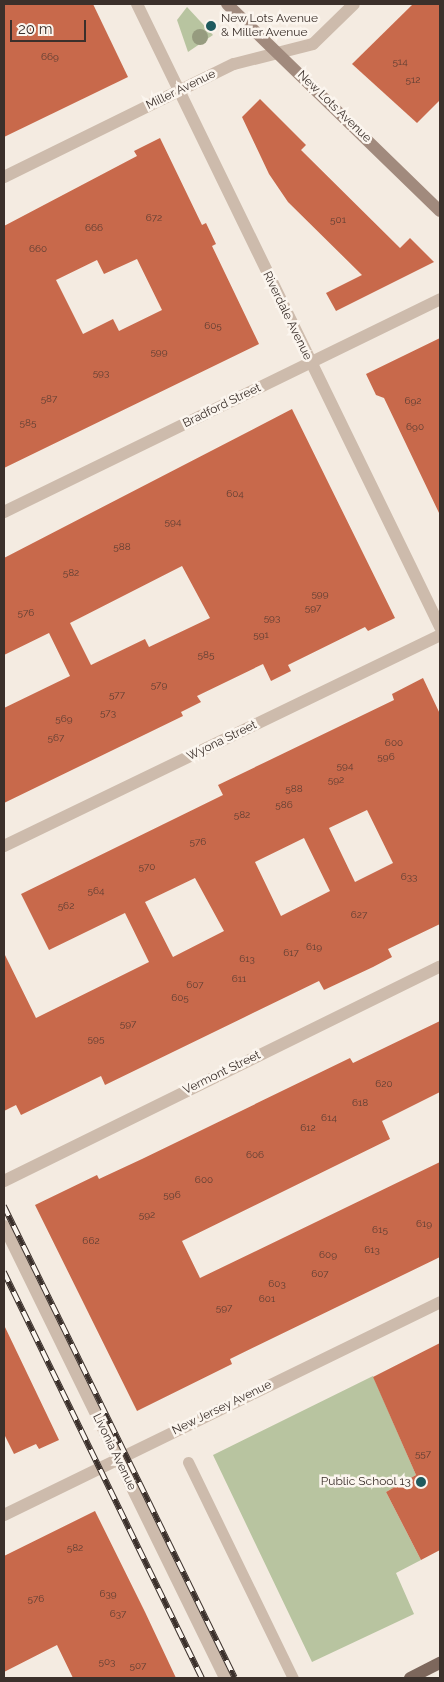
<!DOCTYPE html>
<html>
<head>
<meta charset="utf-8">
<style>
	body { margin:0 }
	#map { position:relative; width:444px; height:1682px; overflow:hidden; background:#f4ebe1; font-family:Raleway,sans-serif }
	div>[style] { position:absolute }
	.green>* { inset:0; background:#b8c4a0 }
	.building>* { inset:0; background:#c8694b }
	.lane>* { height:11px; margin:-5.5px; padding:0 5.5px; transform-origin:5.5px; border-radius:5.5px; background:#cdbbac }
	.street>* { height:12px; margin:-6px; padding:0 6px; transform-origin:6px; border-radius:6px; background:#cdbbac }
	.secondary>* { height:12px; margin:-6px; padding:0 6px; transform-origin:6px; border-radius:6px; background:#a18a7d }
	.primary>* { height:12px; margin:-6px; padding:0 6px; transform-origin:6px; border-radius:6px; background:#7d675c }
	.rail>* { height:5.5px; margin-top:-2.75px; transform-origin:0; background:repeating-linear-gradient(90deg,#fbf5ee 0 11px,#3b302b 0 22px); box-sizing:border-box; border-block:1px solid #3b302b }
	.trees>* { width:16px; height:16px; margin:-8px; border-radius:50%; background:#969b7f }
	.dots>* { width:14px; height:14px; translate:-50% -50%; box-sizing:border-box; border:2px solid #fbf5ee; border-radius:50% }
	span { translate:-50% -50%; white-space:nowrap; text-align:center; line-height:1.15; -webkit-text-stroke:5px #fbf5ee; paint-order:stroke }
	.number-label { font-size:10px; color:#5e3e33 }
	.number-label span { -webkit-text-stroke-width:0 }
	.poi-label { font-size:12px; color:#3b302b }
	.left { translate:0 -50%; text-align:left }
	.right { translate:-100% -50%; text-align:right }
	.street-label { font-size:12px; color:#3b302b }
	.frame { position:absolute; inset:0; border:5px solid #3b302b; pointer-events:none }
	.scale { position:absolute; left:10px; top:20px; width:76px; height:22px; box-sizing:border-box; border:2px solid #3b302b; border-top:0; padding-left:6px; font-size:15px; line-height:18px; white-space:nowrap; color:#3b302b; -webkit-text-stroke:4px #fbf5ee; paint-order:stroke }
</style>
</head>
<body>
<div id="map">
	<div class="green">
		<i style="clip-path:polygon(187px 7px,213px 35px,188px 52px,177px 20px)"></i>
		<i style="clip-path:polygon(373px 1376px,416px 1475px,386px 1492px,421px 1560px,396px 1573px,414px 1614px,312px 1662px,213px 1455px)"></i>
	</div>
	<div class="building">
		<i style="clip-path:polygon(4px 4px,93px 4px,128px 77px,4px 137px)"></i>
		<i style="clip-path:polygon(413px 4px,440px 4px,440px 100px,417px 123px,352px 64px)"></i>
		<i style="clip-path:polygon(260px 99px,306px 145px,301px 150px,400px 248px,410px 238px,434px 262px,336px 311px,326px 293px,362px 275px,288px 202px,269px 174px,242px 117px)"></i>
		<i style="clip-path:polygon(evenodd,160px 138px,202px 225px,206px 223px,216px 244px,212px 246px,259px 344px,4px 468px,4px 226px,137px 156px,134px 151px,160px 138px,137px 259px,162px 310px,119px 331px,113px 319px,83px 334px,56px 280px,97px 260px,104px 274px,137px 259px)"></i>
		<i style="clip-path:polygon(440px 338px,440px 515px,384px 398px,376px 395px,366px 374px)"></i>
		<i style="clip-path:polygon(evenodd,292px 409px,395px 618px,368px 631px,365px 627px,288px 665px,291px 671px,271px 681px,263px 664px,197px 696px,201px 702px,181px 712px,183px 716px,4px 803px,4px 708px,70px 676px,49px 633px,4px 655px,4px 558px,292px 409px,182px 566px,210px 618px,149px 647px,145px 639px,91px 665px,70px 623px,182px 566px)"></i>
		<i style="clip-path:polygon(evenodd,423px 678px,440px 714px,440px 924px,388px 949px,392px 957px,373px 967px,324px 990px,319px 981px,105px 1085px,101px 1076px,21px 1115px,16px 1105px,4px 1111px,4px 953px,36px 1018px,149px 962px,125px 913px,49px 950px,21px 894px,223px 795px,218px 785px,394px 700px,392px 694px,423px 678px,367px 810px,393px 863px,355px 882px,329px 828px,367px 810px,423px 678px,304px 838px,330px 891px,281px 916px,255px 862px,304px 838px,423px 678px,195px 878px,224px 931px,173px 957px,145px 902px,195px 878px)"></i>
		<i style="clip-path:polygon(440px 1021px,440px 1092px,382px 1121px,390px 1139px,182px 1241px,200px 1278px,440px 1162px,440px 1257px,230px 1359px,232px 1364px,137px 1411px,35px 1205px,97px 1175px,99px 1179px,142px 1159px,350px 1058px,353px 1063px)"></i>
		<i style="clip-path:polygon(4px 1325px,59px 1440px,39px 1449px,36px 1444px,14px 1454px,4px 1434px)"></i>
		<i style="clip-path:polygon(440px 1343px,440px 1550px,421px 1560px,386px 1492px,416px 1475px,373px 1377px)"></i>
		<i style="clip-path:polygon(95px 1511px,145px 1612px,176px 1678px,73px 1678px,57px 1645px,4px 1672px,4px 1556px)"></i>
	</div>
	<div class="lane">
		<i style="left:188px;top:1462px;width:240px;rotate:64.1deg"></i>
	</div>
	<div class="street">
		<i style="left:137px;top:4px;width:693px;rotate:64.06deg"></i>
		<i style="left:4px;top:177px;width:256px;rotate:-26.2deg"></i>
		<i style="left:234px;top:64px;width:81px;rotate:-14.2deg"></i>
		<i style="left:313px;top:44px;width:57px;rotate:-44.3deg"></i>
		<i style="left:4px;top:512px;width:485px;rotate:-26deg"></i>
		<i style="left:4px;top:846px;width:484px;rotate:-25.8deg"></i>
		<i style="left:4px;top:1181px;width:486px;rotate:-26.2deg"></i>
		<i style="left:4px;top:1226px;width:503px;rotate:63.94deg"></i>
		<i style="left:4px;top:1515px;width:485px;rotate:-26deg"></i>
	</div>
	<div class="secondary">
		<i style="left:227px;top:4px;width:297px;rotate:44.2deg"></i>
	</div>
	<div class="primary">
		<i style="left:410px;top:1678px;width:34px;rotate:-27deg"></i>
	</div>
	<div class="rail">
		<i style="left:4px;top:1206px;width:525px;rotate:63.92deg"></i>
		<i style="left:4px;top:1272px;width:452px;rotate:64deg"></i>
	</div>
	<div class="trees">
		<i style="left:200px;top:37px"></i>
	</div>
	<div class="dots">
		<i style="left:211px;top:26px;background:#1f5a5e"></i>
		<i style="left:421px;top:1482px;background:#1f5a5e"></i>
	</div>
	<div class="number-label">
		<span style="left:50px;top:57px">669</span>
		<span style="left:400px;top:62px">514</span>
		<span style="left:413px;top:80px">512</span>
		<span style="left:154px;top:218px">672</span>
		<span style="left:338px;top:220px">501</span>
		<span style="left:94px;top:228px">666</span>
		<span style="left:38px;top:249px">660</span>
		<span style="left:213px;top:326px">605</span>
		<span style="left:159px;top:352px">599</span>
		<span style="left:101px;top:373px">593</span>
		<span style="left:49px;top:399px">587</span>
		<span style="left:413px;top:401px">692</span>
		<span style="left:28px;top:423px">585</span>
		<span style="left:415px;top:427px">690</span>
		<span style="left:235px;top:494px">604</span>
		<span style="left:173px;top:522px">594</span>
		<span style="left:122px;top:547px">588</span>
		<span style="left:71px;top:573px">582</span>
		<span style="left:320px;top:594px">599</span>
		<span style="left:313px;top:608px">597</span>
		<span style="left:26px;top:613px">576</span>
		<span style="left:272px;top:618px">593</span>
		<span style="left:261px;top:635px">591</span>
		<span style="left:206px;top:655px">585</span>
		<span style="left:159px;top:685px">579</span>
		<span style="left:117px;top:695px">577</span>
		<span style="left:108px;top:713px">573</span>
		<span style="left:64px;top:719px">569</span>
		<span style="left:56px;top:738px">567</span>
		<span style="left:394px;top:743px">600</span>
		<span style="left:386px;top:757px">596</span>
		<span style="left:345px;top:766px">594</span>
		<span style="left:336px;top:780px">592</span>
		<span style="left:294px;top:789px">588</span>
		<span style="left:284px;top:805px">586</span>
		<span style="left:242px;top:815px">582</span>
		<span style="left:198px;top:842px">576</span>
		<span style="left:147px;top:867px">570</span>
		<span style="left:409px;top:877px">633</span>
		<span style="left:96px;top:891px">564</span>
		<span style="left:66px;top:906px">562</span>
		<span style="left:359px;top:915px">627</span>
		<span style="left:314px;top:947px">619</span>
		<span style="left:291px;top:953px">617</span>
		<span style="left:247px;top:959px">613</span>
		<span style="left:239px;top:979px">611</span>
		<span style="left:195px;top:985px">607</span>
		<span style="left:180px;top:998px">605</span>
		<span style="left:128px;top:1024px">597</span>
		<span style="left:96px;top:1039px">595</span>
		<span style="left:384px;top:1084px">620</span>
		<span style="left:360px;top:1103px">618</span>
		<span style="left:329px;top:1118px">614</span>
		<span style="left:308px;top:1128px">612</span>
		<span style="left:255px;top:1155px">606</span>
		<span style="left:204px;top:1180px">600</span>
		<span style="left:172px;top:1195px">596</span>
		<span style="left:147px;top:1215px">592</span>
		<span style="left:424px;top:1224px">619</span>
		<span style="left:380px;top:1230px">615</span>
		<span style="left:91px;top:1241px">662</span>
		<span style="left:372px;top:1250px">613</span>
		<span style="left:328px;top:1255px">609</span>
		<span style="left:320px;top:1274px">607</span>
		<span style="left:277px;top:1284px">603</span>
		<span style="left:267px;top:1299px">601</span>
		<span style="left:224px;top:1308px">597</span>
		<span style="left:423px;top:1454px">557</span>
		<span style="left:75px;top:1548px">582</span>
		<span style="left:108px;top:1594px">639</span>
		<span style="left:36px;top:1599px">576</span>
		<span style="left:118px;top:1614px">637</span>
		<span style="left:107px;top:1662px">503</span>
		<span style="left:138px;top:1666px">507</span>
	</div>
	<div class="poi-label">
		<span class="left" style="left:221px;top:26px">New Lots Avenue<br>&amp; Miller Avenue</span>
		<span class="right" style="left:411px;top:1482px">Public School 13</span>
	</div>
	<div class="street-label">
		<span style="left:181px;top:90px;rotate:-26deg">Miller Avenue</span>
		<span style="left:334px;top:107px;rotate:44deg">New Lots Avenue</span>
		<span style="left:287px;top:316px;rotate:64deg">Riverdale Avenue</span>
		<span style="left:222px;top:406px;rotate:-26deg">Bradford Street</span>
		<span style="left:222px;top:741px;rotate:-26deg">Wyona Street</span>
		<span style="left:222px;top:1073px;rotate:-26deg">Vermont Street</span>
		<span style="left:222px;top:1408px;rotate:-26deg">New Jersey Avenue</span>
		<span style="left:114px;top:1452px;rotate:64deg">Livonia Avenue</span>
	</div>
	<div class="frame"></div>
	<div class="scale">20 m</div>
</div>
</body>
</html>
